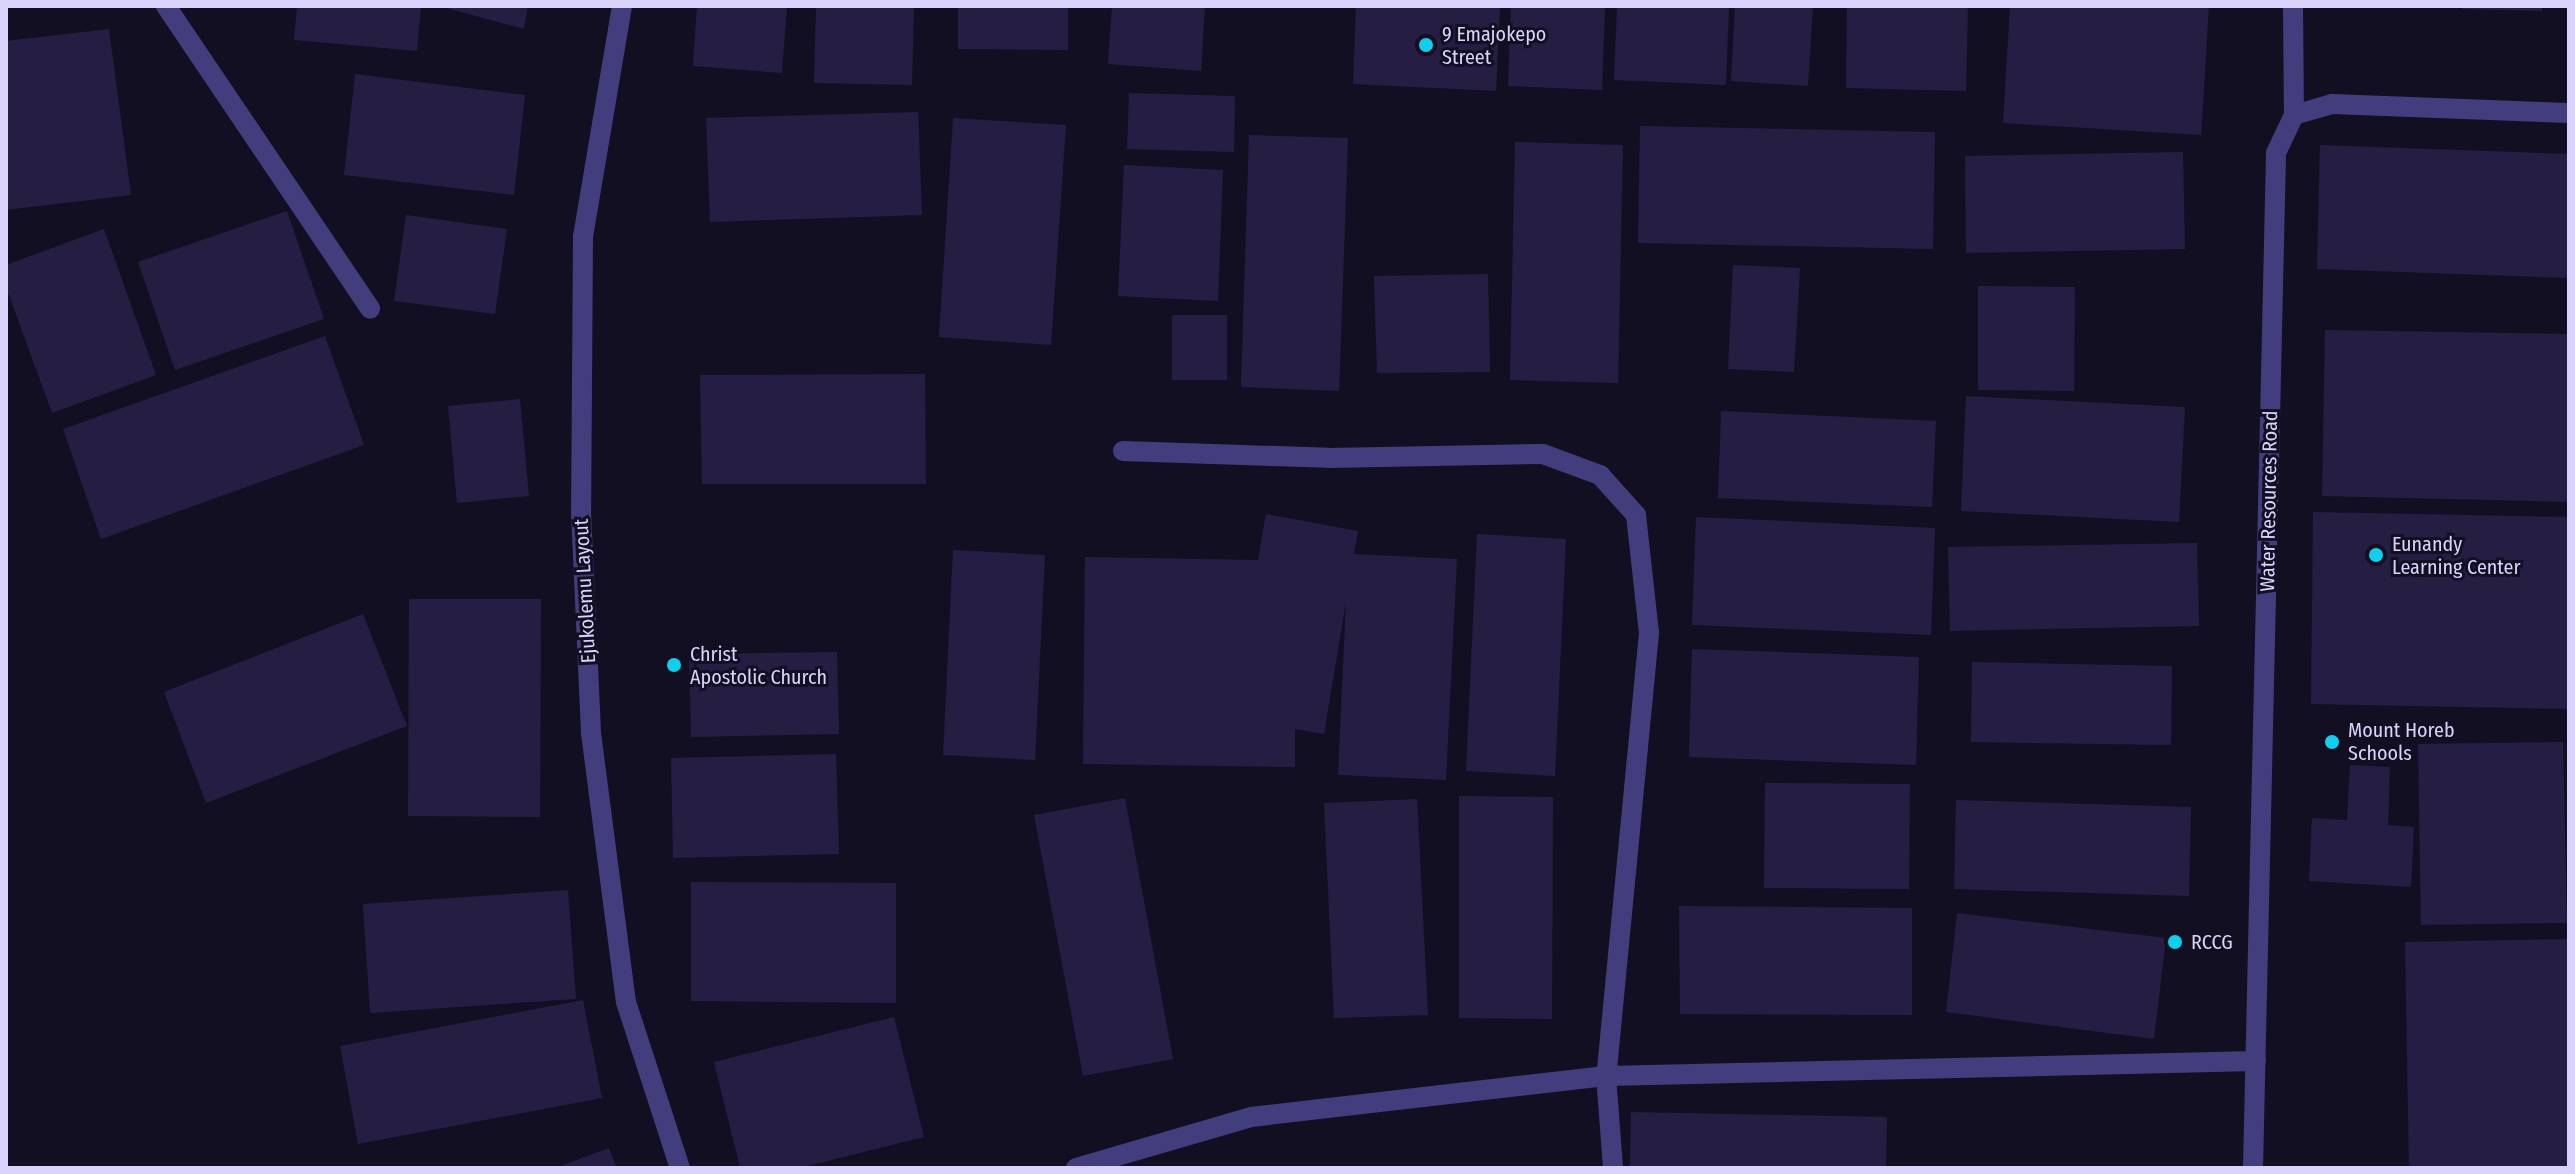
<!DOCTYPE html>
<html>
<head>
<meta charset="utf-8">
<style>
	body { margin:0 }
	#map { position:relative; width:2575px; height:1174px; overflow:hidden; background:#130f22; font-family:"Fira Sans Condensed",sans-serif }
	div>[style] { position:absolute }
	.building>* { inset:0; background:#261d42 }
	.minor>* { height:20px; margin:-10px; padding:0 10px; transform-origin:10px; border-radius:10px; background:#423e7e }
	.dots>* { width:22px; height:22px; translate:-50% -50%; box-sizing:border-box; border:4px solid #130f22; border-radius:50% }
	span { translate:-50% -50%; white-space:nowrap; text-align:center; line-height:1.15; -webkit-text-stroke:6px #130f22; paint-order:stroke }
	.poi-label { font-size:20px; color:#dad4fc }
	.left { translate:0 -50%; text-align:left }
	.street-label { font-size:20px; color:#dad4fc }
	.frame { position:absolute; inset:0; border:8px solid #dad4fc; pointer-events:none }
</style>
</head>
<body>
<div id="map">
	<div class="building">
		<i style="clip-path:polygon(297px 6px,421px 6px,417px 51px,294px 40px)"></i>
		<i style="clip-path:polygon(439px 6px,528px 6px,524px 29px)"></i>
		<i style="clip-path:polygon(697px 6px,787px 6px,782px 73px,693px 66px)"></i>
		<i style="clip-path:polygon(816px 6px,914px 6px,912px 85px,814px 83px)"></i>
		<i style="clip-path:polygon(958px 6px,1068px 6px,1068px 50px,958px 49px)"></i>
		<i style="clip-path:polygon(1112px 6px,1205px 6px,1201px 71px,1108px 64px)"></i>
		<i style="clip-path:polygon(1356px 6px,1500px 6px,1496px 91px,1353px 84px)"></i>
		<i style="clip-path:polygon(1511px 6px,1605px 6px,1602px 90px,1508px 86px)"></i>
		<i style="clip-path:polygon(1617px 6px,1729px 6px,1726px 85px,1614px 80px)"></i>
		<i style="clip-path:polygon(1735px 6px,1813px 6px,1808px 86px,1731px 81px)"></i>
		<i style="clip-path:polygon(1847px 6px,1968px 6px,1966px 91px,1846px 88px)"></i>
		<i style="clip-path:polygon(2010px 6px,2209px 6px,2201px 135px,2003px 123px)"></i>
		<i style="clip-path:polygon(2462px 6px,2542px 6px,2542px 11px,2462px 9px)"></i>
		<i style="clip-path:polygon(109px 29px,131px 195px,6px 210px,6px 41px)"></i>
		<i style="clip-path:polygon(355px 74px,525px 95px,514px 195px,344px 175px)"></i>
		<i style="clip-path:polygon(1129px 93px,1235px 96px,1234px 152px,1127px 149px)"></i>
		<i style="clip-path:polygon(918px 112px,922px 215px,710px 222px,706px 118px)"></i>
		<i style="clip-path:polygon(953px 118px,1066px 125px,1051px 345px,939px 337px)"></i>
		<i style="clip-path:polygon(1640px 126px,1935px 132px,1933px 249px,1638px 243px)"></i>
		<i style="clip-path:polygon(1249px 135px,1348px 138px,1339px 391px,1241px 387px)"></i>
		<i style="clip-path:polygon(1515px 142px,1623px 145px,1618px 383px,1510px 380px)"></i>
		<i style="clip-path:polygon(2320px 145px,2569px 154px,2569px 278px,2317px 269px)"></i>
		<i style="clip-path:polygon(2183px 152px,2185px 249px,1966px 253px,1965px 156px)"></i>
		<i style="clip-path:polygon(1124px 165px,1223px 170px,1218px 301px,1118px 296px)"></i>
		<i style="clip-path:polygon(287px 211px,324px 319px,175px 370px,138px 262px)"></i>
		<i style="clip-path:polygon(406px 215px,507px 229px,495px 314px,394px 301px)"></i>
		<i style="clip-path:polygon(104px 229px,156px 375px,52px 413px,6px 287px,6px 265px)"></i>
		<i style="clip-path:polygon(1733px 265px,1800px 268px,1794px 372px,1728px 369px)"></i>
		<i style="clip-path:polygon(1488px 274px,1490px 372px,1377px 373px,1374px 276px)"></i>
		<i style="clip-path:polygon(1978px 286px,2075px 287px,2074px 391px,1978px 390px)"></i>
		<i style="clip-path:polygon(1172px 315px,1227px 315px,1227px 380px,1172px 380px)"></i>
		<i style="clip-path:polygon(2325px 330px,2569px 334px,2569px 502px,2322px 496px)"></i>
		<i style="clip-path:polygon(325px 336px,364px 445px,101px 539px,63px 429px)"></i>
		<i style="clip-path:polygon(925px 374px,926px 484px,702px 484px,700px 375px)"></i>
		<i style="clip-path:polygon(1966px 396px,2185px 407px,2179px 522px,1961px 511px)"></i>
		<i style="clip-path:polygon(520px 399px,529px 496px,457px 503px,448px 406px)"></i>
		<i style="clip-path:polygon(1721px 411px,1936px 421px,1932px 507px,1718px 498px)"></i>
		<i style="clip-path:polygon(2313px 512px,2569px 517px,2569px 709px,2311px 704px)"></i>
		<i style="clip-path:polygon(1266px 514px,1358px 531px,1354px 554px,1457px 559px,1446px 780px,1338px 775px,1346px 602px,1324px 734px,1295px 729px,1295px 767px,1083px 764px,1085px 557px,1258px 560px)"></i>
		<i style="clip-path:polygon(1696px 517px,1935px 528px,1931px 635px,1692px 625px)"></i>
		<i style="clip-path:polygon(1477px 534px,1566px 539px,1555px 776px,1466px 771px)"></i>
		<i style="clip-path:polygon(2197px 543px,2199px 626px,1950px 631px,1948px 547px)"></i>
		<i style="clip-path:polygon(953px 550px,1045px 555px,1035px 760px,943px 755px)"></i>
		<i style="clip-path:polygon(409px 599px,541px 599px,540px 817px,408px 816px)"></i>
		<i style="clip-path:polygon(363px 614px,407px 726px,206px 803px,164px 692px)"></i>
		<i style="clip-path:polygon(1692px 649px,1919px 657px,1916px 765px,1689px 757px)"></i>
		<i style="clip-path:polygon(837px 652px,839px 734px,691px 737px,689px 654px)"></i>
		<i style="clip-path:polygon(1972px 662px,2172px 666px,2171px 745px,1971px 742px)"></i>
		<i style="clip-path:polygon(2563px 742px,2567px 923px,2421px 925px,2418px 744px)"></i>
		<i style="clip-path:polygon(836px 754px,839px 854px,673px 858px,671px 758px)"></i>
		<i style="clip-path:polygon(2350px 765px,2390px 767px,2388px 825px,2414px 827px,2411px 887px,2309px 881px,2312px 818px,2347px 820px)"></i>
		<i style="clip-path:polygon(1765px 783px,1910px 784px,1909px 889px,1764px 888px)"></i>
		<i style="clip-path:polygon(1459px 796px,1553px 797px,1552px 1019px,1459px 1018px)"></i>
		<i style="clip-path:polygon(1125px 798px,1173px 1059px,1083px 1076px,1034px 815px)"></i>
		<i style="clip-path:polygon(1417px 799px,1428px 1015px,1334px 1018px,1324px 803px)"></i>
		<i style="clip-path:polygon(1956px 800px,2191px 807px,2189px 896px,1954px 889px)"></i>
		<i style="clip-path:polygon(691px 882px,896px 883px,896px 1003px,691px 1001px)"></i>
		<i style="clip-path:polygon(568px 890px,576px 999px,370px 1013px,363px 904px)"></i>
		<i style="clip-path:polygon(1679px 906px,1912px 908px,1912px 1015px,1680px 1014px)"></i>
		<i style="clip-path:polygon(1957px 913px,2166px 938px,2154px 1039px,1946px 1012px)"></i>
		<i style="clip-path:polygon(2569px 939px,2569px 1168px,2409px 1168px,2405px 942px)"></i>
		<i style="clip-path:polygon(583px 1000px,602px 1098px,358px 1144px,340px 1046px)"></i>
		<i style="clip-path:polygon(894px 1017px,924px 1137px,800px 1168px,740px 1168px,714px 1062px)"></i>
		<i style="clip-path:polygon(1631px 1112px,1887px 1117px,1886px 1168px,1630px 1168px)"></i>
		<i style="clip-path:polygon(609px 1148px,617px 1168px,555px 1168px)"></i>
	</div>
	<div class="minor">
		<i style="left:166px;top:6px;width:365px;rotate:56deg"></i>
		<i style="left:622px;top:6px;width:234px;rotate:99.6deg"></i>
		<i style="left:583px;top:237px;width:275px;rotate:90.4deg"></i>
		<i style="left:581px;top:512px;width:221px;rotate:87.4deg"></i>
		<i style="left:591px;top:733px;width:271px;rotate:82.6deg"></i>
		<i style="left:626px;top:1002px;width:175px;rotate:72deg"></i>
		<i style="left:2293px;top:6px;width:109px;rotate:89.5deg"></i>
		<i style="left:1123px;top:451px;width:206px;rotate:1.9deg"></i>
		<i style="left:1329px;top:458px;width:214px;rotate:-1.1deg"></i>
		<i style="left:1543px;top:454px;width:61px;rotate:20.2deg"></i>
		<i style="left:1600px;top:475px;width:54px;rotate:48deg"></i>
		<i style="left:1636px;top:515px;width:119px;rotate:83.7deg"></i>
		<i style="left:1649px;top:633px;width:445px;rotate:95.5deg"></i>
		<i style="left:1606px;top:1076px;width:92px;rotate:85.6deg"></i>
		<i style="left:1076px;top:1168px;width:182px;rotate:-16.2deg"></i>
		<i style="left:1251px;top:1117px;width:357px;rotate:-6.6deg"></i>
		<i style="left:1606px;top:1076px;width:650px;rotate:-1.32deg"></i>
		<i style="left:2253px;top:1168px;width:1015px;rotate:-88.7deg"></i>
		<i style="left:2276px;top:153px;width:42px;rotate:-64.7deg"></i>
		<i style="left:2294px;top:115px;width:40px;rotate:-16deg"></i>
		<i style="left:2332px;top:104px;width:237px;rotate:2.2deg"></i>
	</div>
	<div class="dots">
		<i style="left:1426px;top:45px;background:#0fcfed"></i>
		<i style="left:2376px;top:555px;background:#0fcfed"></i>
		<i style="left:674px;top:665px;background:#0fcfed"></i>
		<i style="left:2332px;top:742px;background:#0fcfed"></i>
		<i style="left:2175px;top:942px;background:#0fcfed"></i>
	</div>
	<div class="poi-label">
		<span class="left" style="left:1442px;top:46px">9 Emajokepo<br>Street</span>
		<span class="left" style="left:2392px;top:556px">Eunandy<br>Learning Center</span>
		<span class="left" style="left:690px;top:666px">Christ<br>Apostolic Church</span>
		<span class="left" style="left:2348px;top:742px">Mount Horeb<br>Schools</span>
		<span class="left" style="left:2191px;top:942px">RCCG</span>
	</div>
	<div class="street-label">
		<span style="left:2269px;top:501px;rotate:-89deg">Water Resources Road</span>
		<span style="left:585px;top:591px;rotate:-93deg">Ejukolemu Layout</span>
	</div>
	<div class="frame"></div>
</div>
</body>
</html>
